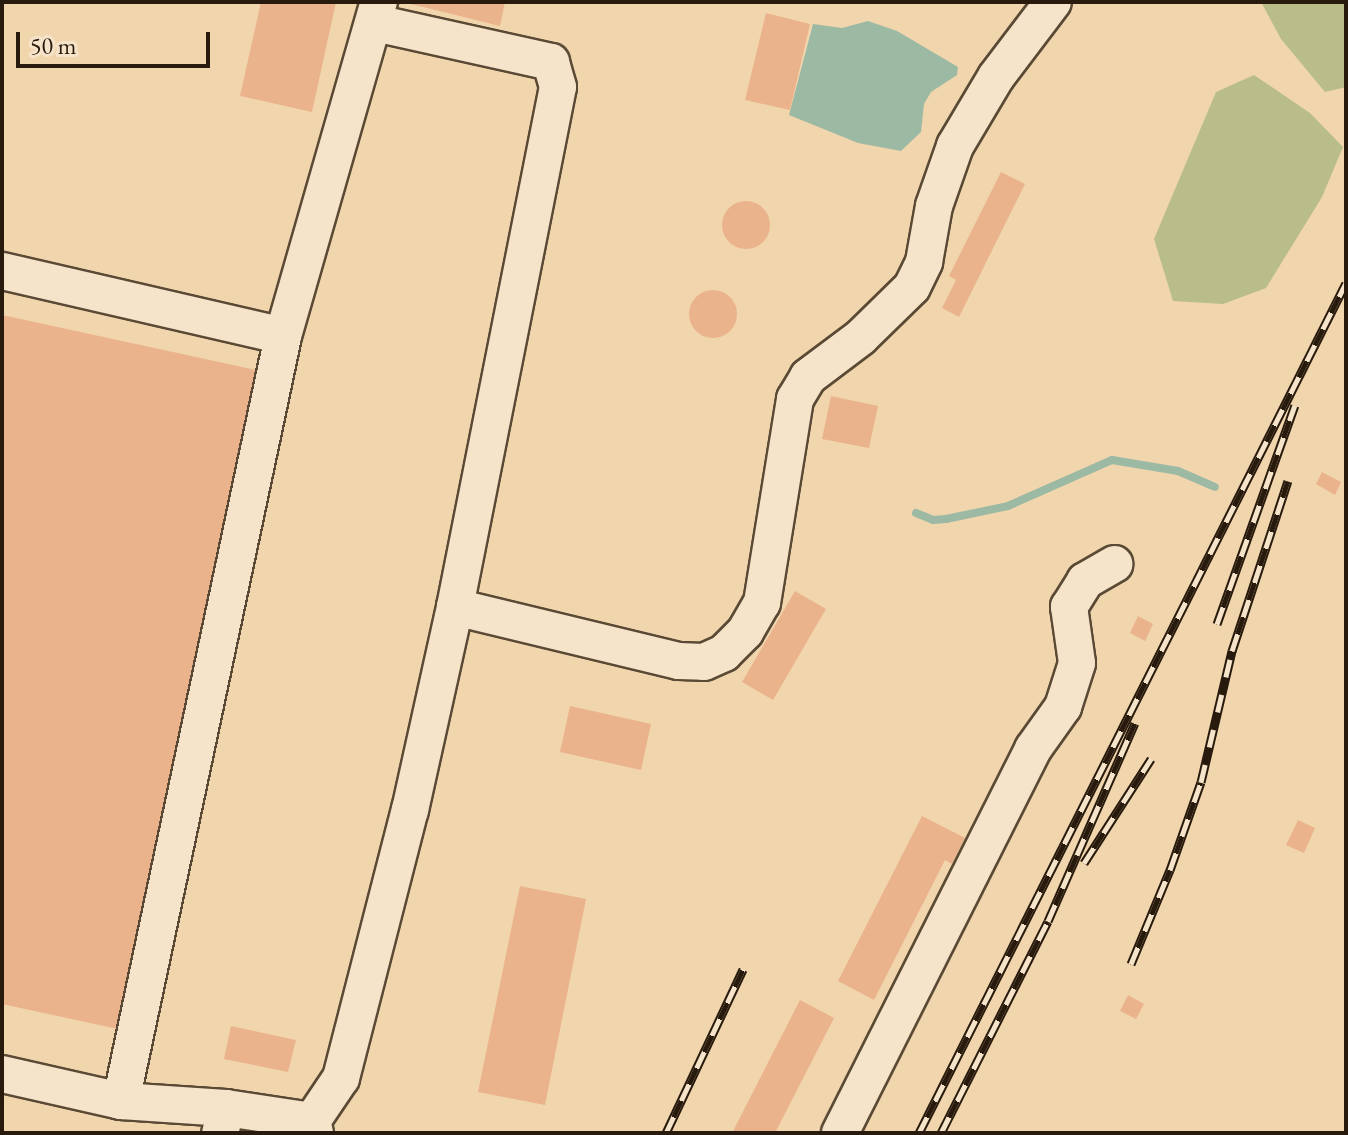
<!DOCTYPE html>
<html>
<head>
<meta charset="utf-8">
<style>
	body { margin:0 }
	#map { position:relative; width:1348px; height:1135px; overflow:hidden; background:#f1d5ad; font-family:"EB Garamond",serif }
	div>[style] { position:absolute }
	.green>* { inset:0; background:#b9bd8a }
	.water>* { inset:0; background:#9cb9a4 }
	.stream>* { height:8px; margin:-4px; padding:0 4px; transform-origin:4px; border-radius:4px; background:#9cb9a4 }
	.building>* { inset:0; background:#eab38c }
	.round { border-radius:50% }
	.roads { filter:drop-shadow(2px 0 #5a4a35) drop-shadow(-2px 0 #5a4a35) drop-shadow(0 2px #5a4a35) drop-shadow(0 -2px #5a4a35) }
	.minor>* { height:36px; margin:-18px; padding:0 18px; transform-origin:18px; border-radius:18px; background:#f6e4ca }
	.rail>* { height:9px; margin-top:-4.5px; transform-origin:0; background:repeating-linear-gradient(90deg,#f6e4ca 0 18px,#281b0d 0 36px); box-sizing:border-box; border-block:2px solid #281b0d }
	span { translate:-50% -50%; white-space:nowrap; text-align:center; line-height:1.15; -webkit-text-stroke:7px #f6e4ca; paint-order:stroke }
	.frame { position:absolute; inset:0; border:4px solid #281b0d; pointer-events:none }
	.scale { position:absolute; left:16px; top:32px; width:194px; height:36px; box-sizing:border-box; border:4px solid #281b0d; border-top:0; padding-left:10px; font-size:24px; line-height:28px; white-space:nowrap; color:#281b0d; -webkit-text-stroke:6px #f6e4ca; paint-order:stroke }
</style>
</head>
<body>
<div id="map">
	<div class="green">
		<i style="clip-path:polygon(1261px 2px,1346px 2px,1346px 87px,1325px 92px,1281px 39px)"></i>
		<i style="clip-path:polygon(1254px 75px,1310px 113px,1343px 147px,1322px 197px,1266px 288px,1223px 304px,1173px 301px,1154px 239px,1216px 92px)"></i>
	</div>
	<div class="water">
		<i style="clip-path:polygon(868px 21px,897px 31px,958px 67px,957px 75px,931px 92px,924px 104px,921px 132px,901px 151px,858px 143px,789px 115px,813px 24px,842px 28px)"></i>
	</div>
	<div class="stream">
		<i style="left:916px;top:513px;width:18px;rotate:22deg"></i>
		<i style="left:933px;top:520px;width:13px;rotate:-4deg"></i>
		<i style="left:946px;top:519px;width:63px;rotate:-11.8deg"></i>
		<i style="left:1008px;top:506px;width:114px;rotate:-23.9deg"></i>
		<i style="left:1112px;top:460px;width:67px;rotate:9.5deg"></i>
		<i style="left:1178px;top:471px;width:40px;rotate:23.4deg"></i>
	</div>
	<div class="building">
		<i style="clip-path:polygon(261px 2px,336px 2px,312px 112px,240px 96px)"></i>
		<i style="clip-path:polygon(403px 2px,505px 2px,500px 26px)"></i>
		<i style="clip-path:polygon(766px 13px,810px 24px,790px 110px,745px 100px)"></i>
		<i style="clip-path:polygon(1001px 172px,1025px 184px,959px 317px,942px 308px,956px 280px,949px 276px)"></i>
		<i class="round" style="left:722px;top:201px;width:48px;height:48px"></i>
		<i class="round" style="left:689px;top:290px;width:48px;height:48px"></i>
		<i style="clip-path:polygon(2px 315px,261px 371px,118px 1029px,2px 1004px)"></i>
		<i style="clip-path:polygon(831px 396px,878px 406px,869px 448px,822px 439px)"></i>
		<i style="clip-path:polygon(1322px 472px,1341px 482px,1335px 495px,1316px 484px)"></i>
		<i style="clip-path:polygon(795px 591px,826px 609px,773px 700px,742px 682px)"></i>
		<i style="clip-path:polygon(1138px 616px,1153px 624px,1145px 641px,1130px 633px)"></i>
		<i style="clip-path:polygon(570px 706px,651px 724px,641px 770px,560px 752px)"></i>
		<i style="clip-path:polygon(922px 816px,965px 838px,952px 864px,945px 860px,874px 1000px,838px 981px)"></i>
		<i style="clip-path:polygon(1298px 820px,1315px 828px,1304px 853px,1286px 845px)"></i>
		<i style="clip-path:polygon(520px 886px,586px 899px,545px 1105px,478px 1092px)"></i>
		<i style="clip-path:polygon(1128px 995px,1144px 1004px,1136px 1019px,1120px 1011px)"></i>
		<i style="clip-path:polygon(800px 1000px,834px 1018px,775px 1133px,732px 1133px)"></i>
		<i style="clip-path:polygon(231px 1026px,296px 1040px,288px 1072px,224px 1059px)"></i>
	</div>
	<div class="roads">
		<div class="minor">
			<i style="left:2px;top:271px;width:288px;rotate:13deg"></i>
			<i style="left:455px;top:607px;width:230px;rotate:13.6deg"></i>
			<i style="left:679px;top:661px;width:25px;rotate:2deg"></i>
			<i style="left:704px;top:662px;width:22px;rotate:-24deg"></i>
			<i style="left:724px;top:653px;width:30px;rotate:-45deg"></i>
			<i style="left:745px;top:632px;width:34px;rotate:-60deg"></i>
			<i style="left:762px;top:603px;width:207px;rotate:-80.8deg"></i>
			<i style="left:795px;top:399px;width:26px;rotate:-59deg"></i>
			<i style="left:808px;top:377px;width:66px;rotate:-37deg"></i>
			<i style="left:861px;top:337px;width:71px;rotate:-44.4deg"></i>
			<i style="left:912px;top:287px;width:28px;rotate:-64deg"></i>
			<i style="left:924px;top:262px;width:57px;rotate:-79.9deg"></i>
			<i style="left:934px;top:206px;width:64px;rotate:-70.7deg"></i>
			<i style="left:955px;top:146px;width:80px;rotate:-59.3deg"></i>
			<i style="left:996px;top:77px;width:94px;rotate:-52.8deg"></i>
			<i style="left:2px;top:1074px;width:122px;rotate:12.8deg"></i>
			<i style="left:121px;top:1101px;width:105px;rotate:3.8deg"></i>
			<i style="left:226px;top:1108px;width:26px;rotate:103deg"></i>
			<i style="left:121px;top:1101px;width:782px;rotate:-78.04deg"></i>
			<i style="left:283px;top:336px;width:348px;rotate:-74deg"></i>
			<i style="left:226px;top:1108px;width:87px;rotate:8.6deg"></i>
			<i style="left:312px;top:1121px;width:12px;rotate:76deg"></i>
			<i style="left:312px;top:1121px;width:52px;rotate:-56deg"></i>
			<i style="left:341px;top:1078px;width:277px;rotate:-75.6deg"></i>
			<i style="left:410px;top:810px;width:208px;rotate:-77.5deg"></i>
			<i style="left:455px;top:607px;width:530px;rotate:-78.8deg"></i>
			<i style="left:558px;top:87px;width:26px;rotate:-106deg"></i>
			<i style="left:551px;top:62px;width:180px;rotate:-167.5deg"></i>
			<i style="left:840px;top:1133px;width:430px;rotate:-63.3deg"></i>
			<i style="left:1033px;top:749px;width:52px;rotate:-54.5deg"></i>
			<i style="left:1063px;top:707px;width:46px;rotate:-72.3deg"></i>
			<i style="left:1077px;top:663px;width:57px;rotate:-98.1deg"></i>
			<i style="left:1069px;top:607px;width:31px;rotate:-58deg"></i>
			<i style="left:1085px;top:581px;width:34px;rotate:-30deg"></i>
		</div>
	</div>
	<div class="rail">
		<i style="left:1217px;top:624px;width:232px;rotate:-70.4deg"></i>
		<i style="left:1084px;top:863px;width:124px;rotate:-57.2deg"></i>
		<i style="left:1131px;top:964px;width:102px;rotate:-67.5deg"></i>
		<i style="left:1170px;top:870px;width:93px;rotate:-70.6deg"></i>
		<i style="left:1201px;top:782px;width:135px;rotate:-76.7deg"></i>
		<i style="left:1232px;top:651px;width:179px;rotate:-71.8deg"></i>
		<i style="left:666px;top:1133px;width:181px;rotate:-64.8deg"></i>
		<i style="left:919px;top:1133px;width:951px;rotate:-63.33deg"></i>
		<i style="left:941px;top:1133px;width:237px;rotate:-63.2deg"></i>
		<i style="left:1048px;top:921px;width:216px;rotate:-66.3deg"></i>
	</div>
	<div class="frame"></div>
	<div class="scale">50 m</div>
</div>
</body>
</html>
